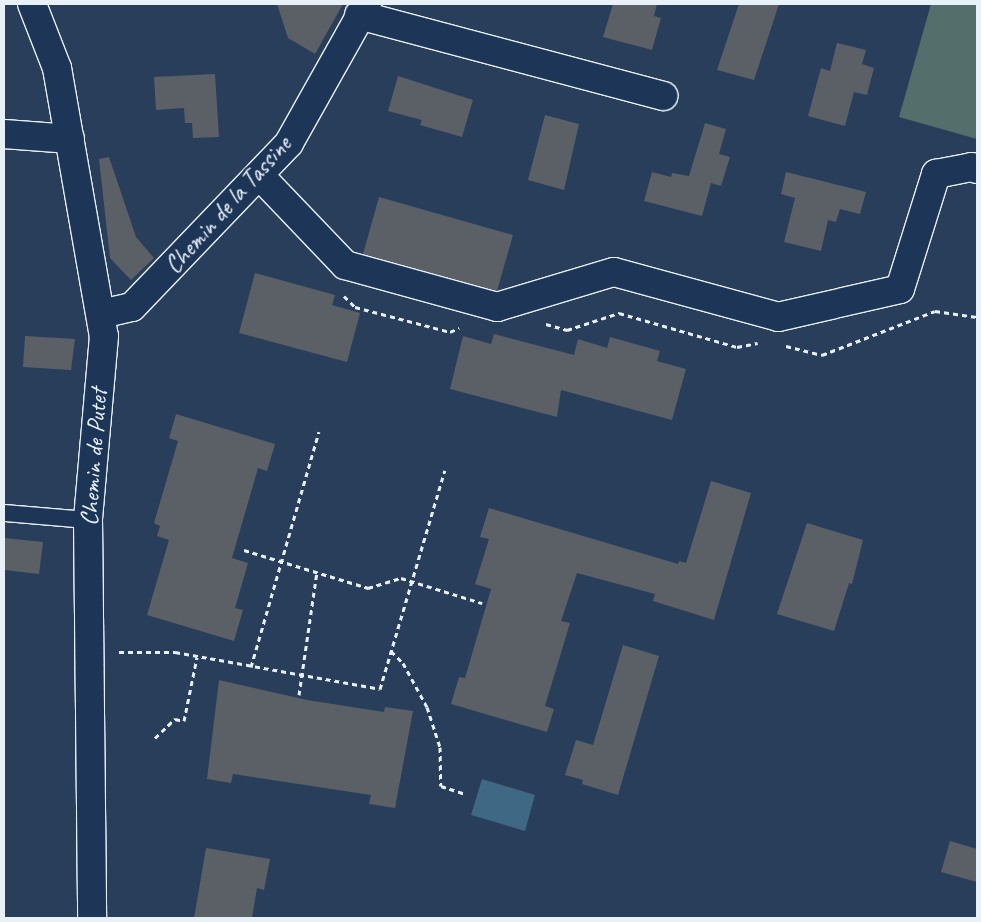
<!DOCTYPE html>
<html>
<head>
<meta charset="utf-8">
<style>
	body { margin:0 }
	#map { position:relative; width:981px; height:922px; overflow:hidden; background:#293e5a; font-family:Caveat,sans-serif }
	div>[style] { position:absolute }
	.green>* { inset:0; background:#546e6b }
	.water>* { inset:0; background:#3e6884 }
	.building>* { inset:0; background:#5b6066 }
	.path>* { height:3px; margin-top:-1.5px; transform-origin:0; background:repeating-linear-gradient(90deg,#e8f1f8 0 5px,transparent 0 9px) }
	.roads { filter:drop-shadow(1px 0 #e8f1f8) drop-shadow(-1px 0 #e8f1f8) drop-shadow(0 1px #e8f1f8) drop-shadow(0 -1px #e8f1f8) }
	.lane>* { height:16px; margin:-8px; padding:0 8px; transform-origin:8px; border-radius:8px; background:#1d3557 }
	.street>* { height:28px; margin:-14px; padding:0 14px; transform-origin:14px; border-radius:14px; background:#1d3557 }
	span { translate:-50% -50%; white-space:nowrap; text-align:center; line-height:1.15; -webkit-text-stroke:4.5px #1d3557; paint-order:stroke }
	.street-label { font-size:25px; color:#e8f1f8 }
	.frame { position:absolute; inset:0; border:5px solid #e8f1f8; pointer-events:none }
</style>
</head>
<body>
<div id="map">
	<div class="green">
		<i style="clip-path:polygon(931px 4px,977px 4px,977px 139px,899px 117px)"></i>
	</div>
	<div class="water">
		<i style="clip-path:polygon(482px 779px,535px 795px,525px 831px,471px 815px)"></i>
	</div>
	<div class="building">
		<i style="clip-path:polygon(277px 4px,343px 4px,315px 54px,288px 38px)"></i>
		<i style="clip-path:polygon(613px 4px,657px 4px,654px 16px,661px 18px,652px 50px,603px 37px)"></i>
		<i style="clip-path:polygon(739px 4px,779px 4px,754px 80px,717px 70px)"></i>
		<i style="clip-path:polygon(837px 43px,866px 50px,862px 64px,874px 68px,867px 95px,854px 92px,845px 126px,808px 116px,821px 68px,830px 71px)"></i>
		<i style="clip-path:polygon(215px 74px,219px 137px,193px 138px,192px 123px,185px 123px,184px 108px,156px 110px,154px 77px)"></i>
		<i style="clip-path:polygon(398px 76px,473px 100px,462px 137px,420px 125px,422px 120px,388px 111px)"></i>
		<i style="clip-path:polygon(545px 115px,579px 124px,564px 190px,528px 180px)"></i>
		<i style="clip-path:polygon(705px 123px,726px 129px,719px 154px,730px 157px,721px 186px,711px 183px,702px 216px,644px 201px,652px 172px,671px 177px,672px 173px,689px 176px)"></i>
		<i style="clip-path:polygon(109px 157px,136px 237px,154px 258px,131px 280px,110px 258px,99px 159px)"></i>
		<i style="clip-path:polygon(786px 172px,866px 192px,860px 214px,840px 209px,836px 222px,828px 220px,821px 251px,784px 242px,795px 198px,781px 194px)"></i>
		<i style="clip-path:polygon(379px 197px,513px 235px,497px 291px,363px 254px)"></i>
		<i style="clip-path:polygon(255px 273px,335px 295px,332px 305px,360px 313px,347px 362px,239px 333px)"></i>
		<i style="clip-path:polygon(494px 334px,574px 355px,578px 339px,607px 348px,610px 337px,660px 351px,657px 361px,686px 369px,672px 420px,561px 390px,557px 417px,450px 389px,463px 336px,491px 344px)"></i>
		<i style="clip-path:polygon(25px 336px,75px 339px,71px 370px,23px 367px)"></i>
		<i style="clip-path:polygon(176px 414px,275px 444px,267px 471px,258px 468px,232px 558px,248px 563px,235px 608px,243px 610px,234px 641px,147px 615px,169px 540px,157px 536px,160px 526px,154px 523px,178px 441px,169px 438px)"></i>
		<i style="clip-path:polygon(711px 481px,751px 493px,714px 620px,653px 601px,655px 594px,577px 573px,561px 621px,570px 623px,545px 706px,554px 709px,547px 732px,451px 704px,459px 677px,465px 678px,491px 589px,475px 584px,489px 539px,480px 537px,489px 508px,678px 564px,679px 561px,686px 563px)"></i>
		<i style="clip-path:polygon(807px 523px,863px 540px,852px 584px,849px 583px,834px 631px,777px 614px)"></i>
		<i style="clip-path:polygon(4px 538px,43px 542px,39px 574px,4px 570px)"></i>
		<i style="clip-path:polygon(623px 645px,659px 656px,618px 795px,582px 784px,583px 780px,565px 775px,576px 740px,593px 745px)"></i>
		<i style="clip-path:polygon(219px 680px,307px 700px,384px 712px,385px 707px,413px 711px,395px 808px,369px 804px,371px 795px,233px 774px,231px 783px,207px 779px)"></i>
		<i style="clip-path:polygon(950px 841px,977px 849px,977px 882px,941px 872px)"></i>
		<i style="clip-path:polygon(206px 848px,270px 859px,264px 890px,257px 888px,252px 918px,194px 918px)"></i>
	</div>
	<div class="path">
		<i style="left:344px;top:296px;width:16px;rotate:45deg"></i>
		<i style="left:355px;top:307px;width:98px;rotate:14.7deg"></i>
		<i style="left:450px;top:332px;width:10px;rotate:-24deg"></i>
		<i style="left:546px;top:324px;width:22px;rotate:16deg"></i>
		<i style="left:567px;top:330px;width:55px;rotate:-18.1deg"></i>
		<i style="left:619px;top:313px;width:123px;rotate:16.1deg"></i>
		<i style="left:737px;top:347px;width:21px;rotate:-11deg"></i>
		<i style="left:786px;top:346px;width:37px;rotate:14deg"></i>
		<i style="left:822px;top:355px;width:121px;rotate:-21.3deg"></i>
		<i style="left:935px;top:311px;width:42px;rotate:8.1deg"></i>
		<i style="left:244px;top:550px;width:130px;rotate:17deg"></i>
		<i style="left:368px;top:588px;width:34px;rotate:-17deg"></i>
		<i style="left:401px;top:578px;width:85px;rotate:17.2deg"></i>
		<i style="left:391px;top:651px;width:17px;rotate:45deg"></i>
		<i style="left:403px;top:663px;width:50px;rotate:61.4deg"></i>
		<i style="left:427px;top:707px;width:42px;rotate:72deg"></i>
		<i style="left:440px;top:747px;width:39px;rotate:89deg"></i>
		<i style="left:441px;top:786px;width:25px;rotate:18deg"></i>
		<i style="left:119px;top:652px;width:56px"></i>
		<i style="left:175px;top:652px;width:208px;rotate:10.2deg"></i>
		<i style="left:380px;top:689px;width:228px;rotate:-73.5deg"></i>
		<i style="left:251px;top:667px;width:245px;rotate:-73.9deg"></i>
		<i style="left:299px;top:695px;width:124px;rotate:-81.7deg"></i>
		<i style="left:155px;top:738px;width:28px;rotate:-44deg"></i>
		<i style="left:175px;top:719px;width:9px;rotate:13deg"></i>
		<i style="left:184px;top:721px;width:65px;rotate:-78.5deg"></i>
	</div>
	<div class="roads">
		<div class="lane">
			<i style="left:4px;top:513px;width:84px;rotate:4.8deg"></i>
		</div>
		<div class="street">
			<i style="left:32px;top:4px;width:69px;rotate:68.7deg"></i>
			<i style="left:57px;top:68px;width:272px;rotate:80.1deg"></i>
			<i style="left:104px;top:336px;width:185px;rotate:95deg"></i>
			<i style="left:88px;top:520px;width:398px;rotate:89.4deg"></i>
			<i style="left:359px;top:15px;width:315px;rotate:14.9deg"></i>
			<i style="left:4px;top:134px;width:66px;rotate:4.3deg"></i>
			<i style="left:260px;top:176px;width:123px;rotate:46.3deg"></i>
			<i style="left:345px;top:265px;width:158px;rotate:15.4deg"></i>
			<i style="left:497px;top:307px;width:122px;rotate:-16.7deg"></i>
			<i style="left:614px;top:272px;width:170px;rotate:15.3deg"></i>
			<i style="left:778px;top:317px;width:125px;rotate:-12.9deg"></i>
			<i style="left:900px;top:289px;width:121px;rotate:-72.6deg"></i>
			<i style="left:936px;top:174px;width:36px;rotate:-11deg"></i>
			<i style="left:971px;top:167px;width:6px;rotate:18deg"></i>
			<i style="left:101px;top:314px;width:32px;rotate:-13deg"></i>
			<i style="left:132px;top:307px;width:227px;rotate:-46.2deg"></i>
			<i style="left:289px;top:143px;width:159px;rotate:-60.7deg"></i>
		</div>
	</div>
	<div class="street-label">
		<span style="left:228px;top:205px;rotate:-48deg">Chemin de la Tassine</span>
		<span style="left:94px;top:457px;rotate:-86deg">Chemin de Putet</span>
	</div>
	<div class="frame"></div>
</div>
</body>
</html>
